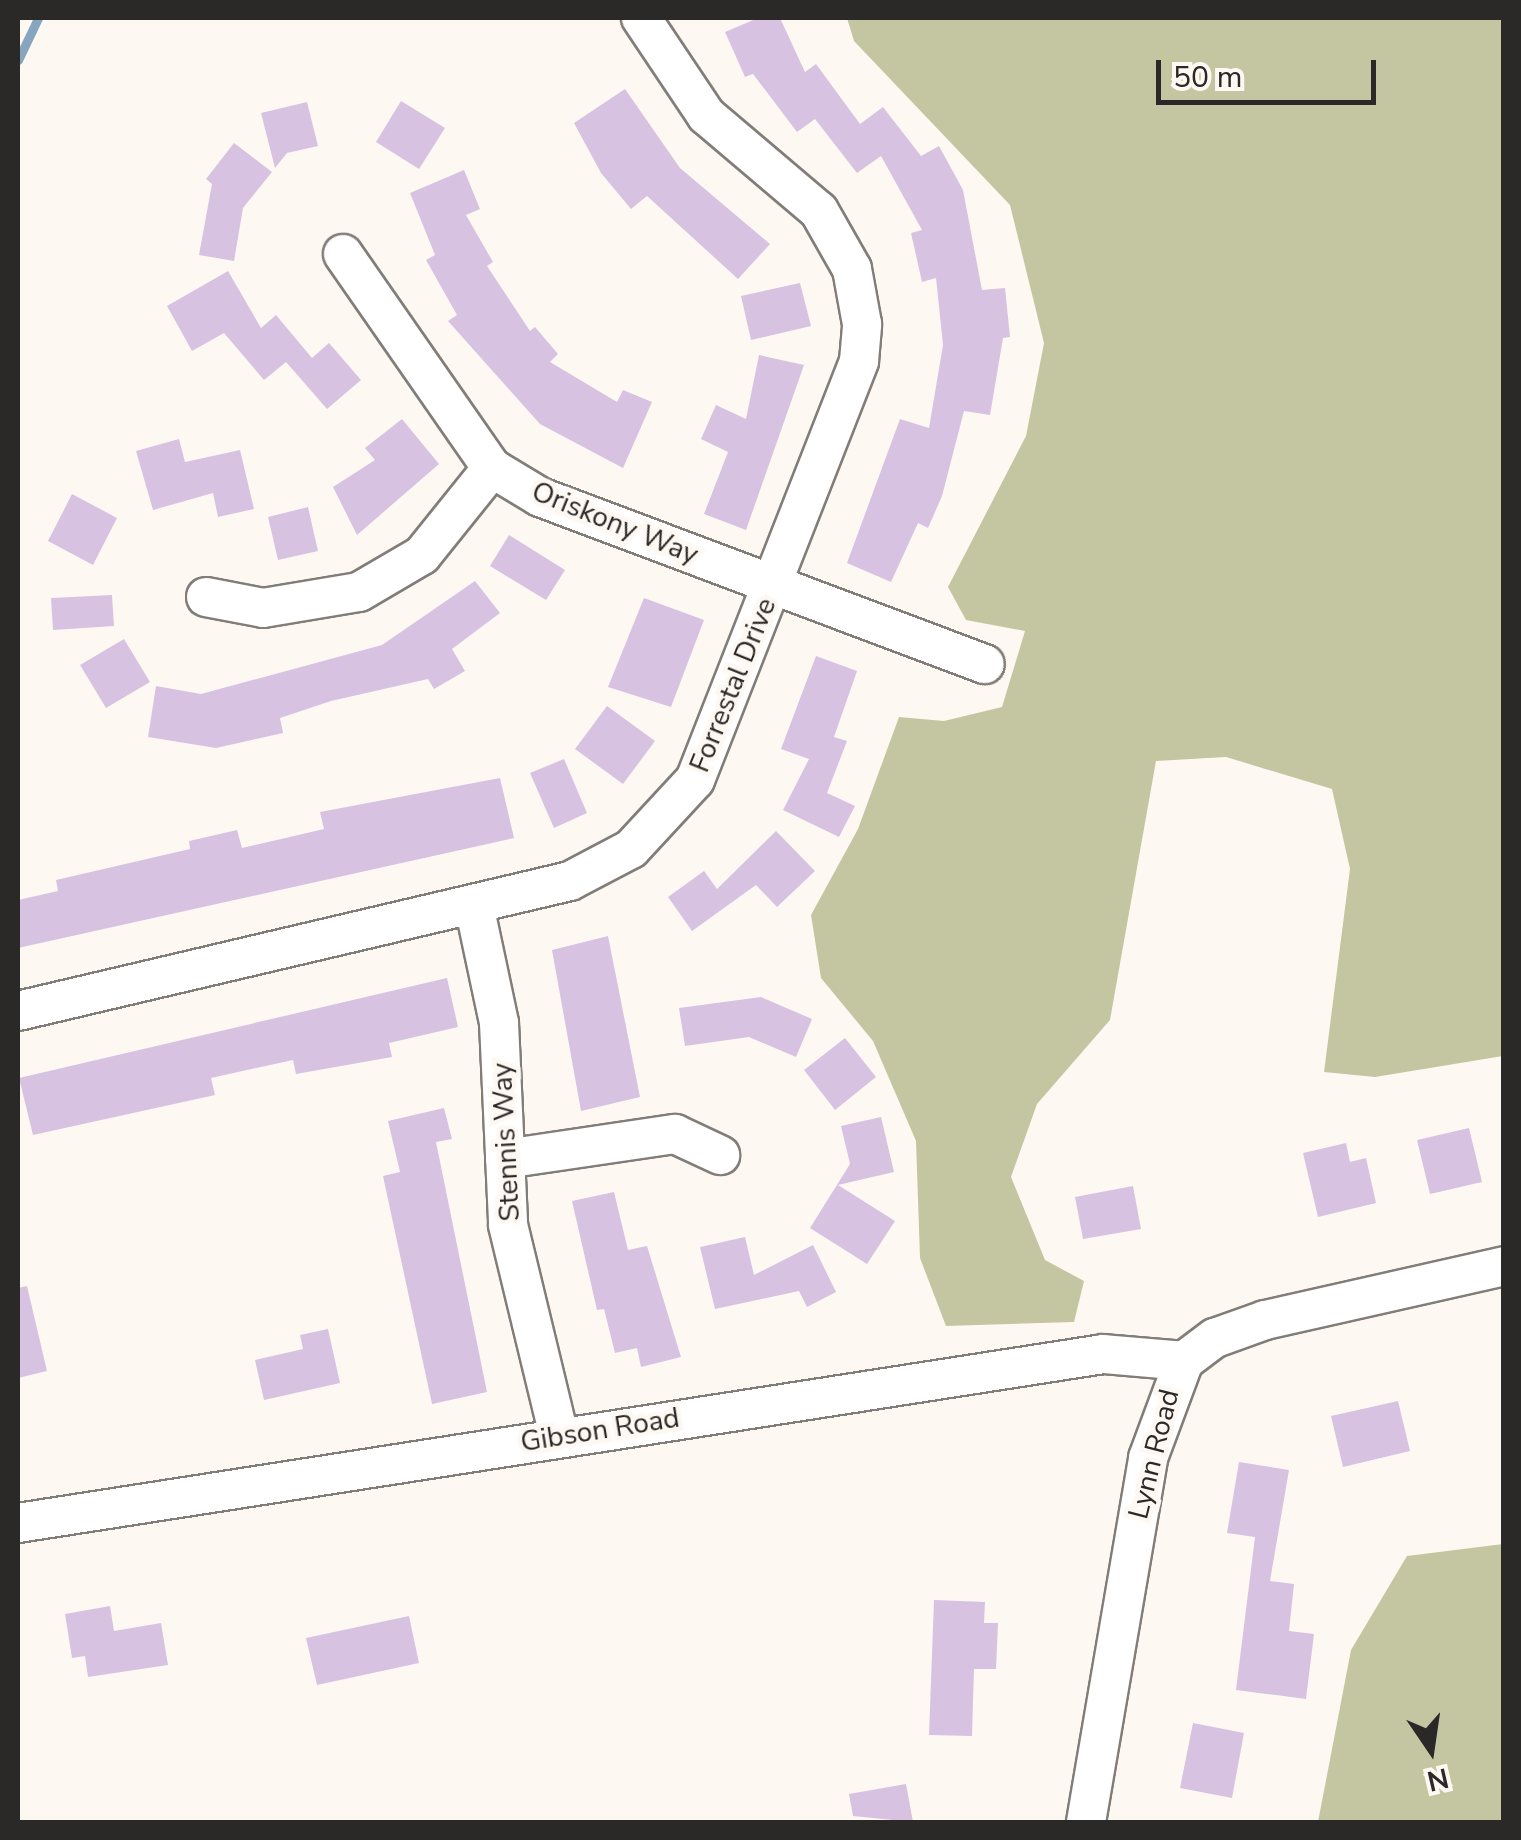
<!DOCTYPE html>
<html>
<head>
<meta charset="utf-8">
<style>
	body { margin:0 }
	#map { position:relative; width:1521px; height:1840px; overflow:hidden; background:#fef8f3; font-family:"Nunito Sans",sans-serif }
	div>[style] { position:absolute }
	.forest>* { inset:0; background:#c4c6a1 }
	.stream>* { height:9px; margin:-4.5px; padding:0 4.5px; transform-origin:4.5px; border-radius:4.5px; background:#88a5bf }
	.building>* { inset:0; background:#d8c2e1 }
	.roads { filter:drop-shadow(2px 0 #827d78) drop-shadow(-2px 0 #827d78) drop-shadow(0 2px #827d78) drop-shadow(0 -2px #827d78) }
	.minor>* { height:38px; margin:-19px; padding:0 19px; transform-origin:19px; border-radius:19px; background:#fff }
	span { translate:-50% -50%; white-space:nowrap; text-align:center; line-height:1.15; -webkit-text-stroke:9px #fef8f3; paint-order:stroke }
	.street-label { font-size:28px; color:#2b2928 }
	.frame { position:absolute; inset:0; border:20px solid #2b2928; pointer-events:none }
	.north { position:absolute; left:1381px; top:1700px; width:100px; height:100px; -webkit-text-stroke:8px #fef8f3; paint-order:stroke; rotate:167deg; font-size:28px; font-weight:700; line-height:40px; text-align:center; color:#2b2928 }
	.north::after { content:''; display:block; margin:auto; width:35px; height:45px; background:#2b2928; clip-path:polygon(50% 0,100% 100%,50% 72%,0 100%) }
	.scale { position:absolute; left:1156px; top:60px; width:220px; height:45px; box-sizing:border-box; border:5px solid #2b2928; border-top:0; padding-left:12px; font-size:30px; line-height:35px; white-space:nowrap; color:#2b2928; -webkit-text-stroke:8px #fef8f3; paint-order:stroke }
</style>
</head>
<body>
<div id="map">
	<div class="forest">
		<i style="clip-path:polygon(847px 18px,1503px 18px,1503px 1056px,1375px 1077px,1324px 1072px,1350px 869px,1332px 789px,1226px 757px,1156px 761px,1110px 1020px,1037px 1104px,1011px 1177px,1045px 1260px,1084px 1281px,1074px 1322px,946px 1326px,920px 1258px,916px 1141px,873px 1041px,821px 978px,811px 915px,858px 829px,899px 717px,944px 721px,1002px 707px,1025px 631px,966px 620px,948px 587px,1026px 436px,1044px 343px,1010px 205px,854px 41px)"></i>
		<i style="clip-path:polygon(1503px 1544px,1503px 1822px,1318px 1822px,1351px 1650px,1407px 1556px)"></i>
	</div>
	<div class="stream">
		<i style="left:18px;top:60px;width:47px;rotate:-64.5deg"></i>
	</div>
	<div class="building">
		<i style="clip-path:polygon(758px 18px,780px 18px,805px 72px,816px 64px,860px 124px,883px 107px,921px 156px,939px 146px,963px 190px,982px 290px,1005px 288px,1010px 337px,1003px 338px,990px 415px,964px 411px,942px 496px,928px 528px,918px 523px,891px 582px,847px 563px,900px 419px,929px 428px,943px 345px,936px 278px,922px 282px,911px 233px,922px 230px,881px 156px,857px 173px,815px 119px,797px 132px,753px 74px,745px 77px,725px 32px)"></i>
		<i style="clip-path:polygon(625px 89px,680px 168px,770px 244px,738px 279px,647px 196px,631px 209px,601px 173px,574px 123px)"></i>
		<i style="clip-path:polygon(401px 101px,445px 128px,419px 169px,376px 142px)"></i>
		<i style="clip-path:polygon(307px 102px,318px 146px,287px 153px,275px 168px,261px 113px)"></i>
		<i style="clip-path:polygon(234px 143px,272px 172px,243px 208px,234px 261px,199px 255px,212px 184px,206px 179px)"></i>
		<i style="clip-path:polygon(464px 170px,480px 209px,466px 215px,493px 262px,487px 266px,530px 331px,535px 327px,558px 354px,550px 362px,617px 402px,623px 390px,652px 402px,623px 468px,540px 424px,448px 321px,457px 315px,426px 260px,435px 255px,410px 193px)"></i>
		<i style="clip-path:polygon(228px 271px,261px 328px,276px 315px,312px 358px,329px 343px,361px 380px,327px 409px,286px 362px,264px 380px,224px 333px,192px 351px,167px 306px)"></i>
		<i style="clip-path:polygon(800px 283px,811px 326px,751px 340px,741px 296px)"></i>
		<i style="clip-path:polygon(759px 355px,804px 365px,746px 530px,704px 514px,728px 452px,701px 439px,716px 405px,746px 419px)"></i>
		<i style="clip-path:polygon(402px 419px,439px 464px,357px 535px,333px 487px,375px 460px,365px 448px)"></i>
		<i style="clip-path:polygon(179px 439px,185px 462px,240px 450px,254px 509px,218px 517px,213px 493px,153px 510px,136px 451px)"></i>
		<i style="clip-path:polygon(72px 494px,117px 518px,93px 565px,48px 541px)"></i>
		<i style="clip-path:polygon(308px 507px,318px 551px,278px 560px,268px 517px)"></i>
		<i style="clip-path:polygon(509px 535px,565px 570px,546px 600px,490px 566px)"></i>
		<i style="clip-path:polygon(475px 581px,500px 613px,452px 649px,465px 671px,434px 689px,428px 679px,331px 701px,280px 718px,283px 733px,216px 748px,148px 737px,156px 686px,201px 694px,382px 645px)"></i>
		<i style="clip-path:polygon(112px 595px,114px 626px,53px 630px,51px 598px)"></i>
		<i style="clip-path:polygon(644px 598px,704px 620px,671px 707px,608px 687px)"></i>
		<i style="clip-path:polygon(124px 639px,150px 682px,106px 708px,80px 665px)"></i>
		<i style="clip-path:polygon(816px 656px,857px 671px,834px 737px,847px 741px,827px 793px,855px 806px,839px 837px,783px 810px,809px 759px,781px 749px)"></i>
		<i style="clip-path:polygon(607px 706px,655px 741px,623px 784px,575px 749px)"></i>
		<i style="clip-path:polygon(564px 759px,587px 813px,554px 828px,530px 773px)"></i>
		<i style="clip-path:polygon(500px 778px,514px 838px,18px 948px,18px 900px,58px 891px,56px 880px,190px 849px,189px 841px,237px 830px,242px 848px,324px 829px,320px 812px)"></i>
		<i style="clip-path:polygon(776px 831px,815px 871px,777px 907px,756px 885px,692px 931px,668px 897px,704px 871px,717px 889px)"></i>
		<i style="clip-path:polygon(608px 936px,640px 1097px,581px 1111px,552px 950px)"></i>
		<i style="clip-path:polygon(447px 978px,458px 1027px,389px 1043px,392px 1057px,296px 1074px,293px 1060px,211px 1078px,215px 1095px,33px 1135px,19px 1078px)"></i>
		<i style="clip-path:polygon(761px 997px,812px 1019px,796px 1057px,749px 1037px,685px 1046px,679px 1008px)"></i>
		<i style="clip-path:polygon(845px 1038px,876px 1077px,835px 1110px,804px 1070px)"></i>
		<i style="clip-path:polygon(444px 1108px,452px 1139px,436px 1142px,487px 1392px,432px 1404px,383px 1176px,400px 1172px,388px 1121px)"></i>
		<i style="clip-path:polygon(881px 1117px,894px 1172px,838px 1185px,895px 1221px,867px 1264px,810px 1228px,850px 1164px,841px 1126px)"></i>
		<i style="clip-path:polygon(1469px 1128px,1482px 1182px,1430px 1194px,1417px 1140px)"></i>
		<i style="clip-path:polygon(1346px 1143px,1350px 1162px,1366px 1158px,1376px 1203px,1318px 1217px,1303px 1153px)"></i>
		<i style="clip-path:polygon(1133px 1186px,1141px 1229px,1083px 1239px,1075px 1197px)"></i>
		<i style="clip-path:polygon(614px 1192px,628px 1250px,647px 1246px,681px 1357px,641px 1367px,637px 1348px,615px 1353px,604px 1309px,597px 1310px,572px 1201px)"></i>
		<i style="clip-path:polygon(745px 1237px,754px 1275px,813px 1245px,836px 1292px,807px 1307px,799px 1291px,715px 1309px,700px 1247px)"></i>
		<i style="clip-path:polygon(27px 1286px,47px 1371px,18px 1378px,18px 1288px)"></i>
		<i style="clip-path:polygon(328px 1329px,340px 1383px,264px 1400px,255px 1360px,303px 1349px,300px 1335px)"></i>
		<i style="clip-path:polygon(1398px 1401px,1410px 1451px,1343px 1467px,1331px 1416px)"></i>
		<i style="clip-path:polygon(1239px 1462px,1289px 1470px,1270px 1581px,1294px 1584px,1289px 1631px,1314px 1634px,1306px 1699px,1236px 1690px,1255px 1537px,1227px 1533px)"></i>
		<i style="clip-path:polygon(934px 1600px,985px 1602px,984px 1623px,998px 1623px,996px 1669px,974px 1669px,972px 1736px,929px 1735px)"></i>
		<i style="clip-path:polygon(110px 1606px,114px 1631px,161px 1623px,168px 1665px,88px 1677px,85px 1656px,72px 1658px,65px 1614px)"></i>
		<i style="clip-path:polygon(409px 1616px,419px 1663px,317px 1685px,306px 1638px)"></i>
		<i style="clip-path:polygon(1193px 1723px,1244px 1733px,1232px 1798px,1180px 1788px)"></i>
		<i style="clip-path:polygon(906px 1784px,913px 1822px,853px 1816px,849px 1794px)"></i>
	</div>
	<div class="roads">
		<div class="minor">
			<i style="left:343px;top:254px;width:261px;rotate:55.2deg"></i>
			<i style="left:492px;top:468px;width:56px;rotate:31.1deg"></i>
			<i style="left:540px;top:497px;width:475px;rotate:20.6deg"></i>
			<i style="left:206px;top:597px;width:58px;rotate:10.9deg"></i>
			<i style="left:263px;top:608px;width:97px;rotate:-9.5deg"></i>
			<i style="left:359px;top:592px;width:73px;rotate:-30.4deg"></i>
			<i style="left:422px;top:555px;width:112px;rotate:-51.2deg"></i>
			<i style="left:474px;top:905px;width:121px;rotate:78deg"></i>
			<i style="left:499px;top:1023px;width:202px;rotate:87.4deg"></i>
			<i style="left:508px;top:1225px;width:217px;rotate:76.4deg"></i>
			<i style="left:18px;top:1011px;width:567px;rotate:-13.25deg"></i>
			<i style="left:570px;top:881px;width:69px;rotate:-27.7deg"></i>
			<i style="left:631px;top:849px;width:94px;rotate:-47.2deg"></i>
			<i style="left:695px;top:780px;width:450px;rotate:-68.6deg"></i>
			<i style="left:859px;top:361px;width:37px;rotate:-85deg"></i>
			<i style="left:862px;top:324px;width:56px;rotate:-100.3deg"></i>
			<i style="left:852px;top:269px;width:67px;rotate:-119.6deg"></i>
			<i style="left:819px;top:211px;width:148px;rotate:-139.7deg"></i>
			<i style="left:706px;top:115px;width:117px;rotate:-123.8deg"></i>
			<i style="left:505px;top:1159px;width:172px;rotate:-8.4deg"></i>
			<i style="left:675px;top:1134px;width:50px;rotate:25deg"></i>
			<i style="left:18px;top:1523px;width:1098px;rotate:-8.85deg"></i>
			<i style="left:1103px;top:1354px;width:81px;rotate:4.9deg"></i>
			<i style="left:1086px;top:1822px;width:369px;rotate:-80.3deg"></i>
			<i style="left:1148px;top:1458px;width:103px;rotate:-69.6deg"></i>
			<i style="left:1184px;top:1361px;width:39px;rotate:-37deg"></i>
			<i style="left:1215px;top:1338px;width:53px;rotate:-19.8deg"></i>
			<i style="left:1265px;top:1320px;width:245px;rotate:-12.7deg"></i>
		</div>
	</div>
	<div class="street-label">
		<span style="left:615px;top:523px;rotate:22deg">Oriskony Way</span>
		<span style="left:733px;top:685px;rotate:-68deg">Forrestal Drive</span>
		<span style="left:506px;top:1142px;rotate:-93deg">Stennis Way</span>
		<span style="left:600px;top:1430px;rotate:-9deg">Gibson Road</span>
		<span style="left:1154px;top:1454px;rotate:-76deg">Lynn Road</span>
	</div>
	<div class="frame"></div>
	<div class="north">N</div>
	<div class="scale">50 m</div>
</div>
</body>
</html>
